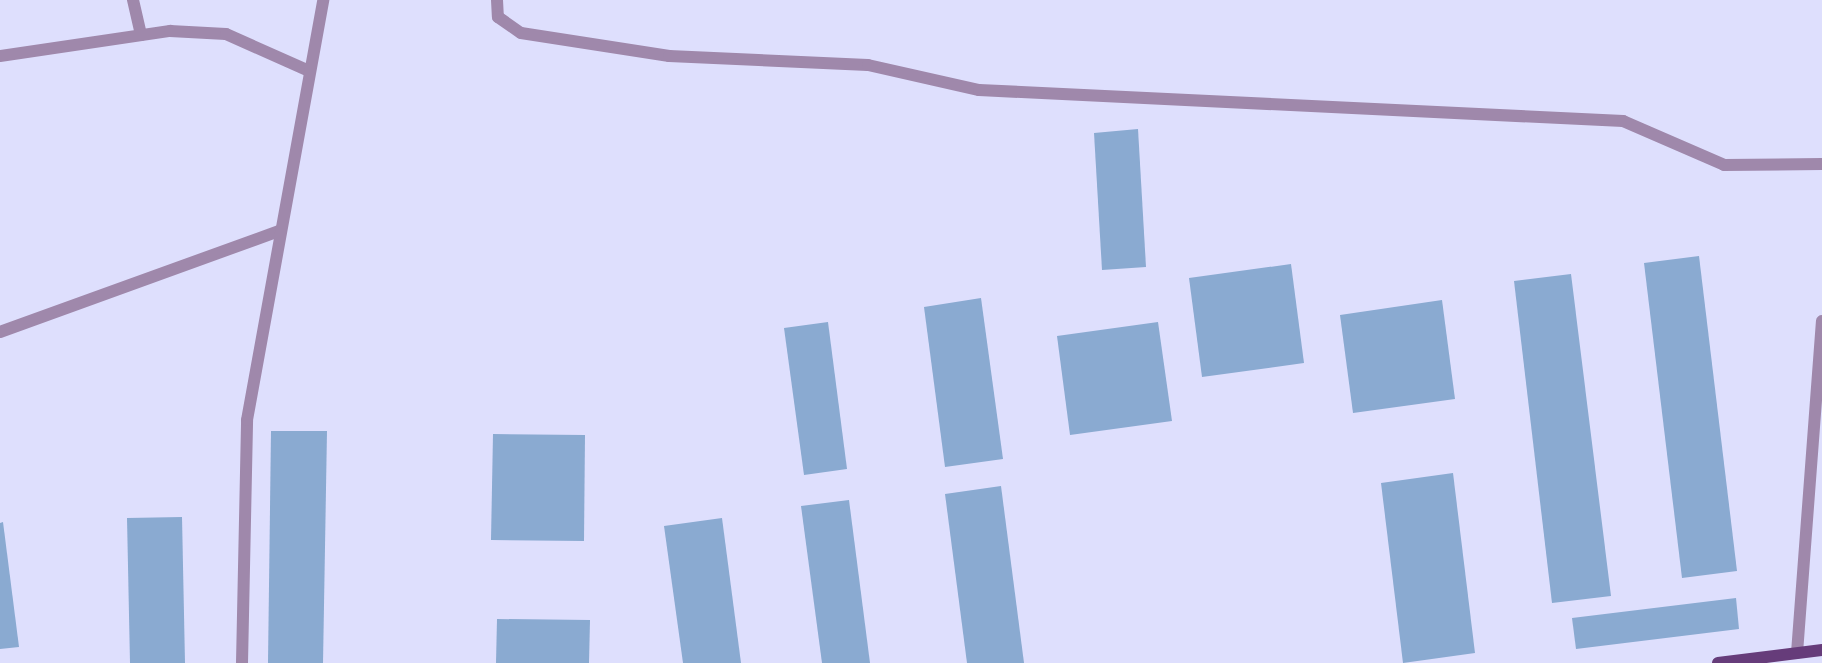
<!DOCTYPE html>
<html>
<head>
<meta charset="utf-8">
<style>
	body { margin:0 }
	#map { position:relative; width:1822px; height:663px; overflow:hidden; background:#dedffd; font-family:"Open Sans",sans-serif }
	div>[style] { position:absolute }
	.building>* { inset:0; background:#8aaad1 }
	.street>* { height:12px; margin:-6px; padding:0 6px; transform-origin:6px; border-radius:6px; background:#9f88ab }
	.primary>* { height:12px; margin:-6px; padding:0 6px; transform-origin:6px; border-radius:6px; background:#663c7a }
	span { translate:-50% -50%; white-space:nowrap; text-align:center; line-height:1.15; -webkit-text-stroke:4.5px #fff; paint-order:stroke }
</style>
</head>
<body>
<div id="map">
	<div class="building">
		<i style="clip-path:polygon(1138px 129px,1146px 267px,1102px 270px,1094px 133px)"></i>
		<i style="clip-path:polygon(1699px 256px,1737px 571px,1682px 578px,1644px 263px)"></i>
		<i style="clip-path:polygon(1291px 264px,1304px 363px,1202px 377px,1189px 278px)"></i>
		<i style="clip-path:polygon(1571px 274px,1611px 596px,1552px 603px,1514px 281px)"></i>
		<i style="clip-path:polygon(981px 298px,1003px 459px,945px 467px,924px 307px)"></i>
		<i style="clip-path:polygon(1442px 300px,1455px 399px,1353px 413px,1340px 315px)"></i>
		<i style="clip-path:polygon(828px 322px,847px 469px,804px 475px,784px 328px)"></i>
		<i style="clip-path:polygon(1158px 322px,1172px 421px,1070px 435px,1057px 336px)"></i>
		<i style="clip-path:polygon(271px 431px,327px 431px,323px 663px,268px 663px)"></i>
		<i style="clip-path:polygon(493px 434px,585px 435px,584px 541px,491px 540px)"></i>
		<i style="clip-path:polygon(1453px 473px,1475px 653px,1403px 663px,1381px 483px)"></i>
		<i style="clip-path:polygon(1001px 486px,1024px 663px,967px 663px,945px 494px)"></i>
		<i style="clip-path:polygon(849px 500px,870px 663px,822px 663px,801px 506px)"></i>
		<i style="clip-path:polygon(182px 517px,185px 663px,130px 663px,127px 518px)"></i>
		<i style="clip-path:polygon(722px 518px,741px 663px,683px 663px,664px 526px)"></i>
		<i style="clip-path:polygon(3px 522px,19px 647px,0 649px,0 523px)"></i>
		<i style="clip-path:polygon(1736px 598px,1739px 629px,1576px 649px,1572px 618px)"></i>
		<i style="clip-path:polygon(497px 619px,590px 620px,589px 663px,496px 663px)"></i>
	</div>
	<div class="street">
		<i style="left:133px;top:0;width:36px;rotate:77deg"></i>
		<i style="left:497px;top:0;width:17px;rotate:87deg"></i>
		<i style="left:498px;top:17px;width:28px;rotate:35deg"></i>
		<i style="left:521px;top:33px;width:150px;rotate:8.8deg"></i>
		<i style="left:669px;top:56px;width:199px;rotate:2.6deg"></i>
		<i style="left:868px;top:65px;width:114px;rotate:12.7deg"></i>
		<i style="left:979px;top:90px;width:645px;rotate:2.76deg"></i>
		<i style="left:1623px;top:121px;width:110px;rotate:23.5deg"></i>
		<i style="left:1724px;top:165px;width:98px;rotate:-0.6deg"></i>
		<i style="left:0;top:56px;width:172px;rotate:-8.4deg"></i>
		<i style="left:170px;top:31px;width:56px;rotate:3.1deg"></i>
		<i style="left:226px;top:34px;width:91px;rotate:24deg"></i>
		<i style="left:0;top:332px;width:297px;rotate:-19.9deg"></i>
		<i style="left:1797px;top:653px;width:333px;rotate:-85.7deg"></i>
		<i style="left:242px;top:663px;width:243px;rotate:-88.8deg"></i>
		<i style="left:247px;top:420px;width:427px;rotate:-79.7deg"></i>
	</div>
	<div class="primary">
		<i style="left:1718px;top:663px;width:105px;rotate:-7.1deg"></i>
	</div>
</div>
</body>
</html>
